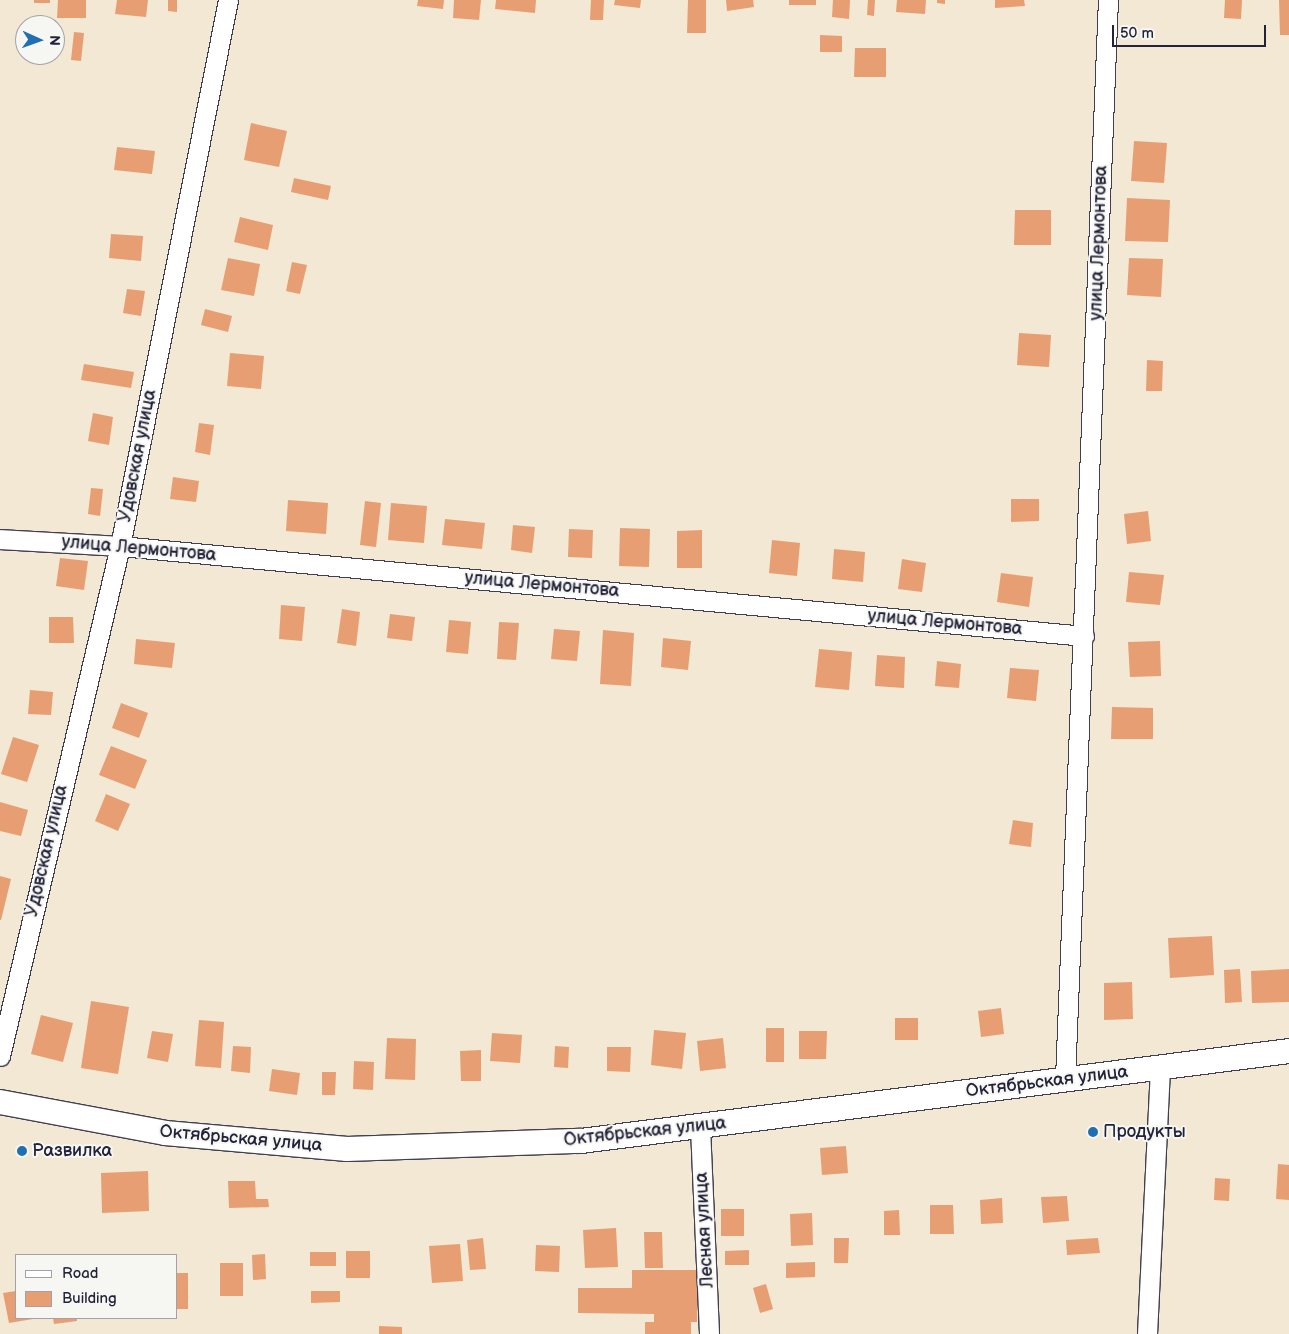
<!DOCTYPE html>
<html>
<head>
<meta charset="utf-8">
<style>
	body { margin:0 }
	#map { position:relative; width:1289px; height:1334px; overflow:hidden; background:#f2e8d3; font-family:"Balsamiq Sans",sans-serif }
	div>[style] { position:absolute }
	.building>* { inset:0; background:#e79e73 }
	.roads { filter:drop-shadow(1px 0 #414052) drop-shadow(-1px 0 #414052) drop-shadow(0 1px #414052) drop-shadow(0 -1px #414052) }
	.minor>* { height:19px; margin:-9.5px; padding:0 9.5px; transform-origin:9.5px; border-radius:9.5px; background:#fff }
	.tertiary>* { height:24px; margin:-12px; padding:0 12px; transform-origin:12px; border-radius:12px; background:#fff }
	.dots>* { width:14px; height:14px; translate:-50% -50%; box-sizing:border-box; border:2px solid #f6f6f2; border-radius:50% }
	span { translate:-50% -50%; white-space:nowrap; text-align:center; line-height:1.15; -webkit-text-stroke:4px #f6f6f2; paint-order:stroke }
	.street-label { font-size:18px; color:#22223b }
	.poi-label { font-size:18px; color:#22223b }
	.left { translate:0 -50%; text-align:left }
	.legend { position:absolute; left:15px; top:1254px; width:162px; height:65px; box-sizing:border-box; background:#f6f6f2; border:1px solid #a1a1a9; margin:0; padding:6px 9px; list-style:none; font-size:15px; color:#22223b }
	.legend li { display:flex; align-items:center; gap:10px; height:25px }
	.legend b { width:25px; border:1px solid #a1a1a9 }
	.north { position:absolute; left:15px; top:15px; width:50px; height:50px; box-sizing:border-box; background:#f6f6f2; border:1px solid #a1a1a9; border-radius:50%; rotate:92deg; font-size:14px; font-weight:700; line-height:20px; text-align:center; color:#22223b }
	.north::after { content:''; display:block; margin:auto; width:18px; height:22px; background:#1f6fb2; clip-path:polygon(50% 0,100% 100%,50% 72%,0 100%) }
	.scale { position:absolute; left:1112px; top:25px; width:154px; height:22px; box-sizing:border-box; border:2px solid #22223b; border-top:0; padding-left:6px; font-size:15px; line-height:18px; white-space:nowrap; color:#22223b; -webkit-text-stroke:4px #f6f6f2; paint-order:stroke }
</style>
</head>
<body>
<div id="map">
	<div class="building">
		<i style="clip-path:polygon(34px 0,50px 0,50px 3px,34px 3px)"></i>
		<i style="clip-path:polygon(58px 0,86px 0,86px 18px,57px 18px)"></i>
		<i style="clip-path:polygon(117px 0,148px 0,146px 17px,115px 14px)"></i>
		<i style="clip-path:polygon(168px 0,177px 0,177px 12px,168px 11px)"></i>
		<i style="clip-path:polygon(418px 0,444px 0,443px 9px,417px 6px)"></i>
		<i style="clip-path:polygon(454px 0,481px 0,479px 20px,453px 18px)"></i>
		<i style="clip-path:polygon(496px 0,536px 0,535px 13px,495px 9px)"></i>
		<i style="clip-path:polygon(591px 0,604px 0,603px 20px,590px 20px)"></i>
		<i style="clip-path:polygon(615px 0,641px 0,640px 8px,614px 5px)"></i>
		<i style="clip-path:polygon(688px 0,706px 0,706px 33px,687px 33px)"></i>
		<i style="clip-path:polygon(726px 0,753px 0,754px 7px,727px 11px)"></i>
		<i style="clip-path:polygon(789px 0,816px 0,816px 5px,789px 5px)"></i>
		<i style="clip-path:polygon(833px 0,850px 0,849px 19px,832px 17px)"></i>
		<i style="clip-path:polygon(868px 0,875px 0,874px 16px,867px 15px)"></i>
		<i style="clip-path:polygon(897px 0,926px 0,925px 14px,896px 12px)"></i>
		<i style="clip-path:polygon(937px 0,945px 0,945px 4px,937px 3px)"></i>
		<i style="clip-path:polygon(995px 0,1024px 0,1025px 6px,995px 8px)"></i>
		<i style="clip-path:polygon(1225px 0,1242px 0,1241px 19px,1224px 18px)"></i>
		<i style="clip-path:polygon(1279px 0,1289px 0,1289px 35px,1280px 35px)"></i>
		<i style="clip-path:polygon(74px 32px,84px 33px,81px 61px,71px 60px)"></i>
		<i style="clip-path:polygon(820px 35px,842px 36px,842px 52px,820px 52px)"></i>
		<i style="clip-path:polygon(855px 48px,886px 48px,886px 77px,854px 77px)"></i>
		<i style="clip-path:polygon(251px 123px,287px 131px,279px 167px,244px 160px)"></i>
		<i style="clip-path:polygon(1134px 141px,1167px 143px,1164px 183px,1131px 181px)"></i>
		<i style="clip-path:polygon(117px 147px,155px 151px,152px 174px,114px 170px)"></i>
		<i style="clip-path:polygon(294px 178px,331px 186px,328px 200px,291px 192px)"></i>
		<i style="clip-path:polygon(1127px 198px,1170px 200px,1168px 242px,1125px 241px)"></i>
		<i style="clip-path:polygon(1015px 210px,1051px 210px,1051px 245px,1014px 245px)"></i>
		<i style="clip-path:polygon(240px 217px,273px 225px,268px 250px,234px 242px)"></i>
		<i style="clip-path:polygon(111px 234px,143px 236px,141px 261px,109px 258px)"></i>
		<i style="clip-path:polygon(228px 258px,260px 264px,254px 296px,221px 290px)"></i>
		<i style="clip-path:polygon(1129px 258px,1163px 259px,1161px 297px,1127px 295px)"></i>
		<i style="clip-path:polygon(292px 262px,307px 265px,300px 294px,286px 291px)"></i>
		<i style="clip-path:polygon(127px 289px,145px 291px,141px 316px,123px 313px)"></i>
		<i style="clip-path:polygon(205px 309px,232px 316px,228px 332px,201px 325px)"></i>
		<i style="clip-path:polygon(1019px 333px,1051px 335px,1049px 367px,1017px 365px)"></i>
		<i style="clip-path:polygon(230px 353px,264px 356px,261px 389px,227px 386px)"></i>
		<i style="clip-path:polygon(1147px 360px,1163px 361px,1162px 391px,1146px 391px)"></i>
		<i style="clip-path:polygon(84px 364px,134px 372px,131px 388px,81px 380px)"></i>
		<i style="clip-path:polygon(93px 413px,113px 417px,109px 445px,88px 441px)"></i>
		<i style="clip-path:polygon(199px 423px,214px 425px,210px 455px,195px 452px)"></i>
		<i style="clip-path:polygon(173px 477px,199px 481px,196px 502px,170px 499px)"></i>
		<i style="clip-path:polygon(91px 488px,103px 489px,100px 516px,88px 514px)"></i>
		<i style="clip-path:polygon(1011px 499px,1039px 499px,1039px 521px,1011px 522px)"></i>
		<i style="clip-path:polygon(288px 500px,328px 503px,326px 534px,286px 531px)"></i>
		<i style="clip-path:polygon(365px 501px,381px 503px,376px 547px,360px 545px)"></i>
		<i style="clip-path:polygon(391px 503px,427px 506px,424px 543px,388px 540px)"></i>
		<i style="clip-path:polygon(1148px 511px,1151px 541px,1127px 544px,1124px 514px)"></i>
		<i style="clip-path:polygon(445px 519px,485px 523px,482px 549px,442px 545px)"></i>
		<i style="clip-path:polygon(513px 525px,535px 527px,532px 553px,511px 550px)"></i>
		<i style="clip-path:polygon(620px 528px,650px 529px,649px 567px,619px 566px)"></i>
		<i style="clip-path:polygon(569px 529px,593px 530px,592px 558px,568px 557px)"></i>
		<i style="clip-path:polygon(702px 530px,702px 568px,677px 568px,677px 531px)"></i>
		<i style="clip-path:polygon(772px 540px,800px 543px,797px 576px,769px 573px)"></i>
		<i style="clip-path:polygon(834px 549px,865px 552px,863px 582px,832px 579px)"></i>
		<i style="clip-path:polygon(60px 558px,88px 561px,84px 590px,56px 586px)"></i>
		<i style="clip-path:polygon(902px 559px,926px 563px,922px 592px,898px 589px)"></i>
		<i style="clip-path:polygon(1129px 572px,1164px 575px,1160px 605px,1126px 602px)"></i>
		<i style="clip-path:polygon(1001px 573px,1033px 577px,1029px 607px,997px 602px)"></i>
		<i style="clip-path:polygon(281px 605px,305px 607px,302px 641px,279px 639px)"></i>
		<i style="clip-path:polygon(342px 609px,360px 612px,356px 646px,337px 643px)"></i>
		<i style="clip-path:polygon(390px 614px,415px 617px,412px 641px,387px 638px)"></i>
		<i style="clip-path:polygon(49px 617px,73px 617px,74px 643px,49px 643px)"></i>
		<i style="clip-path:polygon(449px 620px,471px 622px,468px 654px,446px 652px)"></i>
		<i style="clip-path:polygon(499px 622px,519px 623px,516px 660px,497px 659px)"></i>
		<i style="clip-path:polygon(554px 629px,580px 631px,577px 661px,551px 659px)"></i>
		<i style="clip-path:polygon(603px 630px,634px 633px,631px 686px,600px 684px)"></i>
		<i style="clip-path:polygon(663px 638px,691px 641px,688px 670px,661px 667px)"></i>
		<i style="clip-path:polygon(136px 639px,175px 643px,172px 668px,134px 664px)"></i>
		<i style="clip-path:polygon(1160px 641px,1161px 676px,1130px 677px,1128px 642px)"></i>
		<i style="clip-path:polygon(819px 649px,852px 652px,849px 690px,815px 687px)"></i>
		<i style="clip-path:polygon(877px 655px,905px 657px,904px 688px,875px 686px)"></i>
		<i style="clip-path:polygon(937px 661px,961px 664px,959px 688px,935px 686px)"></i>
		<i style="clip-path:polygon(1010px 668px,1039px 670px,1036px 701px,1007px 698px)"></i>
		<i style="clip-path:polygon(30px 690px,53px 692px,51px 715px,28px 714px)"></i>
		<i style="clip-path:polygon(121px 703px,148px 713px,139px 738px,112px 728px)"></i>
		<i style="clip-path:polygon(1112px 707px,1153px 708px,1153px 739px,1111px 739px)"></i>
		<i style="clip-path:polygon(13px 737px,39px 745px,27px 782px,1px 774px)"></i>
		<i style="clip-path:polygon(111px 746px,147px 760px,135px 789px,99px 775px)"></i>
		<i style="clip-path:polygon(106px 794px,130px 804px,118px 831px,95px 821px)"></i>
		<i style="clip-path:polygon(0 802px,28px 810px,21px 836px,0 831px)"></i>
		<i style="clip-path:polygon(1013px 820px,1033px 823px,1031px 847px,1009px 844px)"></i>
		<i style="clip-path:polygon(0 876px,11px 879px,1px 920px,0 920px)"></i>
		<i style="clip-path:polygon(1212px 936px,1214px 975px,1170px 978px,1168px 938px)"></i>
		<i style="clip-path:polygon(1240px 969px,1242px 1002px,1225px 1003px,1224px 970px)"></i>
		<i style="clip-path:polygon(1289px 969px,1289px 1002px,1252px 1003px,1251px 971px)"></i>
		<i style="clip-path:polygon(1132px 982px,1133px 1019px,1104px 1020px,1104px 983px)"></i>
		<i style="clip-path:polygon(91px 1001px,129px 1007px,118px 1074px,81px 1068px)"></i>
		<i style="clip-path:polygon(1001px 1008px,1004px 1034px,981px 1037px,978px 1011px)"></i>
		<i style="clip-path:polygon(41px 1015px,73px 1023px,63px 1062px,31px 1054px)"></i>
		<i style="clip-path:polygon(895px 1018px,918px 1018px,918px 1040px,895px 1040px)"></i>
		<i style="clip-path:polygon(199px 1020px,224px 1022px,221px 1068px,195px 1066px)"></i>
		<i style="clip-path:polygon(766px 1028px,784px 1028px,784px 1062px,766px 1062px)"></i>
		<i style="clip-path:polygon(654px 1030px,686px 1033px,682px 1069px,651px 1065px)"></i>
		<i style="clip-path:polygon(152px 1031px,173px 1034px,168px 1062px,147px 1058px)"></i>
		<i style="clip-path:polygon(799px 1031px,827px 1031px,826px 1059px,799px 1059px)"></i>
		<i style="clip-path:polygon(492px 1033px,522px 1035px,520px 1063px,490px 1061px)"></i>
		<i style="clip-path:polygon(387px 1038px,416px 1039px,415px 1080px,385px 1079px)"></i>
		<i style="clip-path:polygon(723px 1038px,726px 1068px,700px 1071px,697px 1041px)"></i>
		<i style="clip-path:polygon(233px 1046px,251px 1047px,250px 1073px,231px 1071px)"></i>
		<i style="clip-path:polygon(555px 1046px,569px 1047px,568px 1068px,554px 1067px)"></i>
		<i style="clip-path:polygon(607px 1047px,631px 1047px,630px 1072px,607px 1071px)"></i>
		<i style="clip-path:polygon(481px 1050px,481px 1081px,461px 1081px,460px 1051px)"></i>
		<i style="clip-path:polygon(354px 1061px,374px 1062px,373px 1090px,353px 1089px)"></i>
		<i style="clip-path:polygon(272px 1069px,300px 1073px,297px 1095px,269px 1091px)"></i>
		<i style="clip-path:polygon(322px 1072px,336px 1072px,335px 1095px,322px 1095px)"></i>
		<i style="clip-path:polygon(846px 1146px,848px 1173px,822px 1175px,820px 1148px)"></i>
		<i style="clip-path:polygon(1278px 1164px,1289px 1165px,1289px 1200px,1276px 1199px)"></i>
		<i style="clip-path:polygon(148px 1171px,149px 1211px,102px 1213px,101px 1173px)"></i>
		<i style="clip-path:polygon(1215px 1178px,1230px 1179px,1229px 1201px,1214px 1200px)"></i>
		<i style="clip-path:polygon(228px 1181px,255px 1181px,256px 1199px,268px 1199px,269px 1207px,229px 1208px)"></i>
		<i style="clip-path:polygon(1067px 1196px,1069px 1221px,1043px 1223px,1041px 1197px)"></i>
		<i style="clip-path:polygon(1002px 1198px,1003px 1223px,981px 1224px,980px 1200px)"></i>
		<i style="clip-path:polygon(930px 1205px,953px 1205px,954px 1234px,930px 1234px)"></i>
		<i style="clip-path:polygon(721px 1209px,744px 1209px,744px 1236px,721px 1236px)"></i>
		<i style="clip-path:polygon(899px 1210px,900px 1235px,884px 1235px,884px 1211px)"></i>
		<i style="clip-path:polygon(812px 1213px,813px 1245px,791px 1246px,790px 1214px)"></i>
		<i style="clip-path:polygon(616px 1228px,618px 1267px,585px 1268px,583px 1230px)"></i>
		<i style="clip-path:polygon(644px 1232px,662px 1232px,663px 1268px,645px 1268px)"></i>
		<i style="clip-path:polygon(483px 1238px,486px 1269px,470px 1270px,467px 1240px)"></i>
		<i style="clip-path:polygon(834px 1238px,849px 1238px,848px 1263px,834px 1263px)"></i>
		<i style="clip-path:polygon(1098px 1238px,1100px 1253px,1067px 1255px,1066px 1240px)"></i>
		<i style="clip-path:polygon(460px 1244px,463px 1281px,432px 1283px,429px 1246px)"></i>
		<i style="clip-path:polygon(536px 1245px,560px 1246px,559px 1272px,535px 1271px)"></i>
		<i style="clip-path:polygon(749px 1250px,749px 1265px,725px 1265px,725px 1251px)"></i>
		<i style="clip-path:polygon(346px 1251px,370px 1251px,370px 1278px,346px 1278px)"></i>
		<i style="clip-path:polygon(310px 1252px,336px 1252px,336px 1266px,310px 1266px)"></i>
		<i style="clip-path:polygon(265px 1254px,266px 1279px,253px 1280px,252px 1255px)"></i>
		<i style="clip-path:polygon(815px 1262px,815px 1277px,786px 1278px,786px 1263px)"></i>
		<i style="clip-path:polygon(220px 1263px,243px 1263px,243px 1296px,220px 1296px)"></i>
		<i style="clip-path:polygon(632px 1270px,698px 1270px,697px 1322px,691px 1322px,691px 1334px,645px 1334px,645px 1322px,654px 1322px,654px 1314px,578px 1313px,578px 1288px,632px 1288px)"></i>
		<i style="clip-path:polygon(176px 1273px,188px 1273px,188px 1309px,176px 1309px)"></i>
		<i style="clip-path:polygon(766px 1284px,773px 1309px,760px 1313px,753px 1288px)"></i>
		<i style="clip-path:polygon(16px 1291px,16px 1318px,33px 1319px,9px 1323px,3px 1293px)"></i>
		<i style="clip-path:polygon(311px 1291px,340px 1291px,340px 1302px,311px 1303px)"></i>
		<i style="clip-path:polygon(53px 1318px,77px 1318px,77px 1321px,54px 1324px)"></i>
		<i style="clip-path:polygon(379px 1326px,402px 1327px,402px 1334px,379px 1334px)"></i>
	</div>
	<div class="roads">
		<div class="minor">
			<i style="left:0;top:539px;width:120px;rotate:3.3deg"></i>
			<i style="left:120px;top:546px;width:968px;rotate:5.33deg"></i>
			<i style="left:0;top:1056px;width:524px;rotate:-76.76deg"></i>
			<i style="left:120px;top:546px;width:557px;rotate:-78.81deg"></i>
			<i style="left:1065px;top:1079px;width:1080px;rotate:-87.72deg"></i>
			<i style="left:700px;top:1127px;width:207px;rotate:87.5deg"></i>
			<i style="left:1147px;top:1334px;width:267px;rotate:-87.2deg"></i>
		</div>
		<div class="tertiary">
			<i style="left:0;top:1102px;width:168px;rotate:10.6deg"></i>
			<i style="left:165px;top:1133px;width:183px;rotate:5deg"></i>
			<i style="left:347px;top:1149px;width:234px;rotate:-2deg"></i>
			<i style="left:581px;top:1141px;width:714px;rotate:-7.24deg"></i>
		</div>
	</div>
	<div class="dots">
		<i style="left:1093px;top:1132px;background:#1f6fb2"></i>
		<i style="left:22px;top:1151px;background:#1f6fb2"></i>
	</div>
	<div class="street-label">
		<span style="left:1099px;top:243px;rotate:-88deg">улица Лермонтова</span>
		<span style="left:138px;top:456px;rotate:-79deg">Удовская улица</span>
		<span style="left:139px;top:549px;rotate:5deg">улица Лермонтова</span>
		<span style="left:542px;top:585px;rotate:5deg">улица Лермонтова</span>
		<span style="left:945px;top:623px;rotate:5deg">улица Лермонтова</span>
		<span style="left:47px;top:851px;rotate:-77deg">Удовская улица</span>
		<span style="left:1047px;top:1082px;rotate:-7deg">Октябрьская улица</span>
		<span style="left:645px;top:1132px;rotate:-6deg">Октябрьская улица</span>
		<span style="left:241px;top:1139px;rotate:5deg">Октябрьская улица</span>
		<span style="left:705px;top:1230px;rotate:-93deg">Лесная улица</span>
	</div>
	<div class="poi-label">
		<span class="left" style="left:1103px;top:1132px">Продукты</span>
		<span class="left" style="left:32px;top:1151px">Развилка</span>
	</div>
	<ul class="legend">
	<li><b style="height:6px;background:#fff"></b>Road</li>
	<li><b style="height:14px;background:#e79e73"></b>Building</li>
	</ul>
	<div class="north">N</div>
	<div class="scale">50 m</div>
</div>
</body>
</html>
